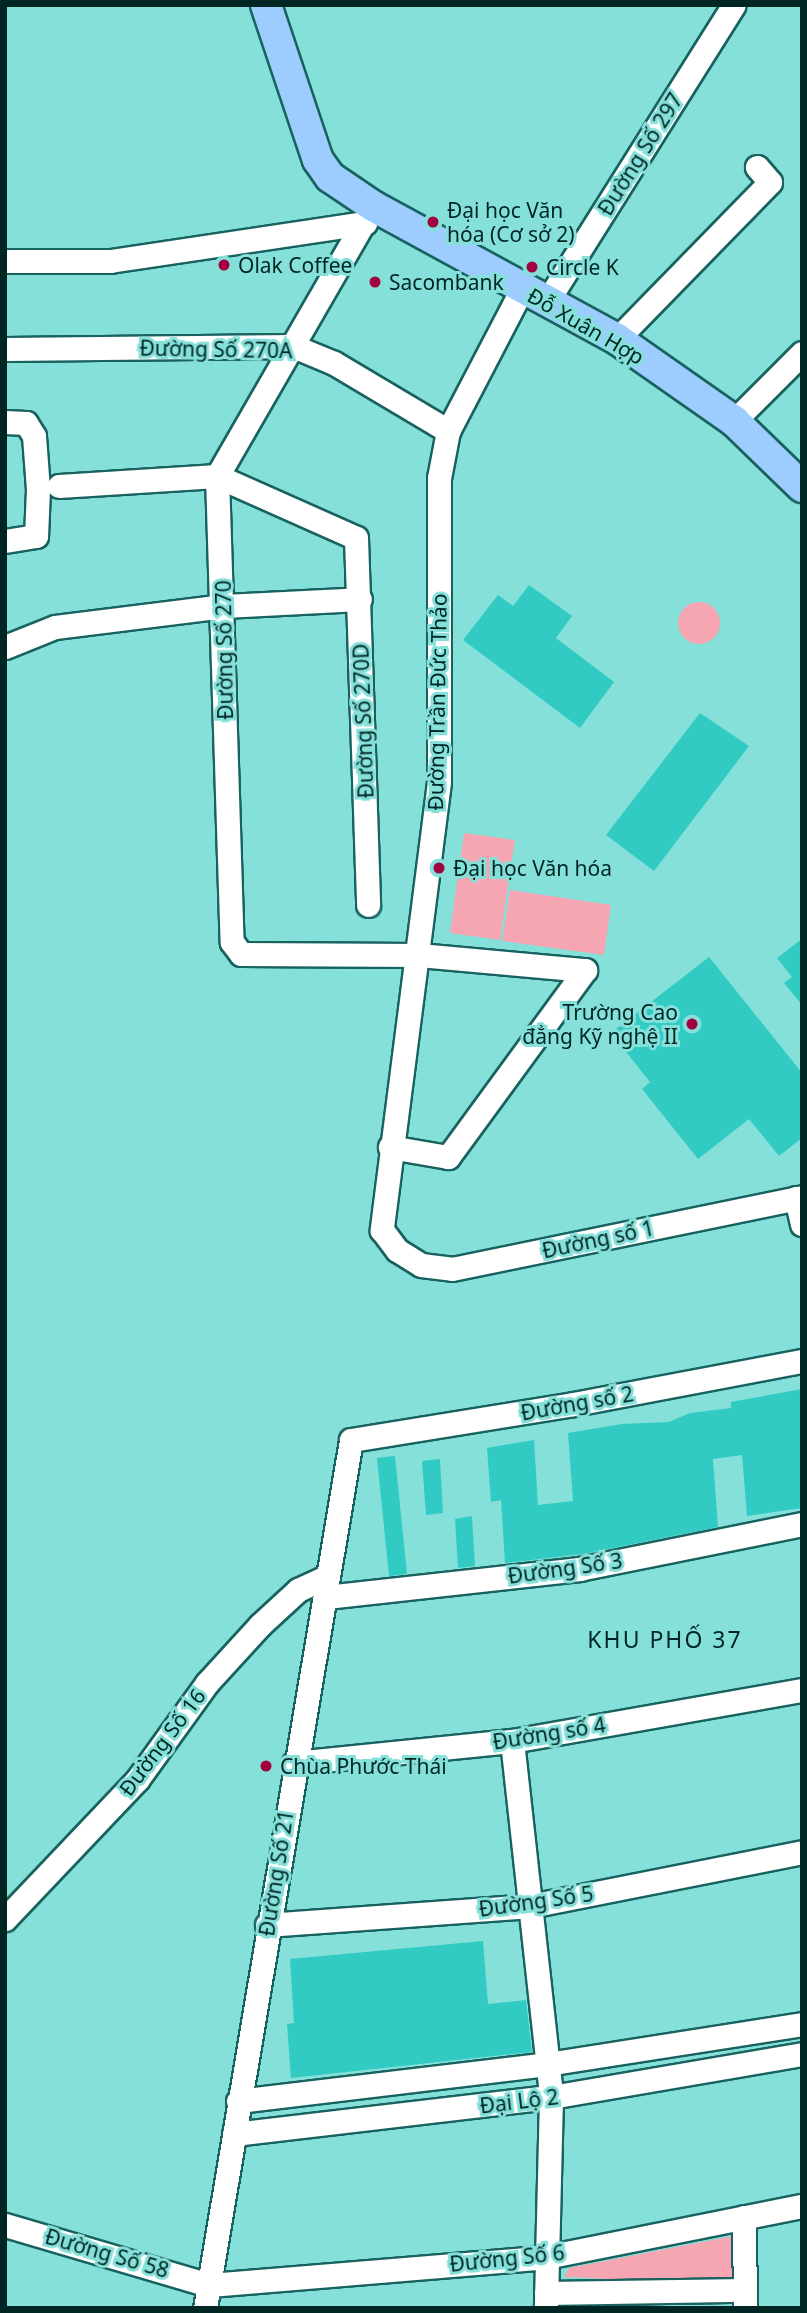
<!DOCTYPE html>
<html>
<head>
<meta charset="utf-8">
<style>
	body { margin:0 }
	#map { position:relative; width:807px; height:2313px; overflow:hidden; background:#85e0d9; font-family:"Noto Sans",sans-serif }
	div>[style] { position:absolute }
	.green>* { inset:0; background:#f5a6b2 }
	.round { border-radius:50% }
	.building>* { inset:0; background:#31cbc3 }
	.roads { filter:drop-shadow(2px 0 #18625f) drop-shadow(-2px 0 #18625f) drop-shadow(0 2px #18625f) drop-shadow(0 -2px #18625f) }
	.minor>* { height:23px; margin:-11.5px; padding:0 11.5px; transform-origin:11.5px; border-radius:11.5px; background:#fff }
	.major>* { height:30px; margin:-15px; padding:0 15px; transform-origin:15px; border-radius:15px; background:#9dcdfe }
	.dots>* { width:19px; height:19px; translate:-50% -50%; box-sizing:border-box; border:4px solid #85e0d9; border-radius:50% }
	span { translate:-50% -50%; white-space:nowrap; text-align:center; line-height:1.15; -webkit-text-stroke:6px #85e0d9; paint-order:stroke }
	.street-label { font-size:21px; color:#002624 }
	.poi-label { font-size:21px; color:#002624 }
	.left { translate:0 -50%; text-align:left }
	.right { translate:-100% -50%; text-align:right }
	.neighbourhood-label { font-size:23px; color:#002624; letter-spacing:2px }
	.frame { position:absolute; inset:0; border:7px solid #002624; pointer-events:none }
</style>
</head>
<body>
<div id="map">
	<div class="green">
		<i class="round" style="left:678px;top:602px;width:42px;height:42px"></i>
		<i style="clip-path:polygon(464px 833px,515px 840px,500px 940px,450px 933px)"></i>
		<i style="clip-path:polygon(510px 890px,611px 905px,604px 955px,502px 941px)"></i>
		<i style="clip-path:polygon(733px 2236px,735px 2275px,722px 2284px,564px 2277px,569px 2268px)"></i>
	</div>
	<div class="building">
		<i style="clip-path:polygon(529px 585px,572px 616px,556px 638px,614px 682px,580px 728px,463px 640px,498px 595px,513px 606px)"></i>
		<i style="clip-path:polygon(700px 713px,749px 746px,654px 871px,606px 835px)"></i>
		<i style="clip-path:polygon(802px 939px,802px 1005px,784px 983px,792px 977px,777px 958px)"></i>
		<i style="clip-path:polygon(709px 957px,802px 1073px,802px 1138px,779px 1156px,749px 1119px,698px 1159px,642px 1089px,650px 1082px,611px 1033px)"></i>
		<i style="clip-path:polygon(802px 1389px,802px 1508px,747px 1516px,742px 1455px,713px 1459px,718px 1527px,583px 1554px,505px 1563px,501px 1500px,491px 1502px,487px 1448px,534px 1440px,538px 1505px,573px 1501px,568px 1433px,622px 1424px,669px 1422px,690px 1413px,731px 1408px,731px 1402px)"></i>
		<i style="clip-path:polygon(395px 1456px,407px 1574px,389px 1576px,377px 1458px)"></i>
		<i style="clip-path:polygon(440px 1459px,443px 1513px,426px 1515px,422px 1461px)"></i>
		<i style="clip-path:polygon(472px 1516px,475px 1566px,458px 1568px,455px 1519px)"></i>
		<i style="clip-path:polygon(483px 1941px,488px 2004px,526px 2000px,532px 2052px,291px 2078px,287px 2024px,294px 2023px,290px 1959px)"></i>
	</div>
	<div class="roads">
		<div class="minor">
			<i style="left:373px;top:206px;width:312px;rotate:120deg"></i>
			<i style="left:217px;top:476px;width:466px;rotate:88.2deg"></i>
			<i style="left:232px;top:942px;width:15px;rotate:53deg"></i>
			<i style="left:241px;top:954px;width:178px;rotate:0.3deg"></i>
			<i style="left:419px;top:955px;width:167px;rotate:5.2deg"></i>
			<i style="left:585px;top:970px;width:232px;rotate:126.2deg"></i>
			<i style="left:448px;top:1157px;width:59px;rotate:-170.2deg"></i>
			<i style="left:5px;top:261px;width:105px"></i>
			<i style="left:110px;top:261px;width:258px;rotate:-8.5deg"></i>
			<i style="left:522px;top:289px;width:160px;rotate:117.5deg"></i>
			<i style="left:448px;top:431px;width:48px;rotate:100.8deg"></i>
			<i style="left:439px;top:478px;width:304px;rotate:90deg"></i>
			<i style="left:439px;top:782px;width:452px;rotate:97.3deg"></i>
			<i style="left:382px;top:1230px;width:25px;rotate:53deg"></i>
			<i style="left:397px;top:1250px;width:28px;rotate:32deg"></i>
			<i style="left:421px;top:1265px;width:31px;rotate:7deg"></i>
			<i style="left:452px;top:1269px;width:357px;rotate:-11.6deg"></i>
			<i style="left:546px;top:303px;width:352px;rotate:-57.8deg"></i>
			<i style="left:617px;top:339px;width:219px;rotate:-45.7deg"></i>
			<i style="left:770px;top:182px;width:20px;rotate:-131deg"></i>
			<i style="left:5px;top:349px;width:288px;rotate:-0.6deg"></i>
			<i style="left:293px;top:346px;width:44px;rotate:22.5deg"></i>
			<i style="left:334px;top:363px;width:133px;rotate:30.8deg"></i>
			<i style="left:734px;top:421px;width:96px;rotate:-45deg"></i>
			<i style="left:5px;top:422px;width:21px;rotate:3deg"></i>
			<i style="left:26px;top:423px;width:15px;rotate:58deg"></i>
			<i style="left:34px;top:436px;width:53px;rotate:85.7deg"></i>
			<i style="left:38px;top:489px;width:47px;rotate:92.4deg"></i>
			<i style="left:36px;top:536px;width:31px;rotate:171deg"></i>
			<i style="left:59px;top:486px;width:158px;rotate:-3.6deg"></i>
			<i style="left:217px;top:476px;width:152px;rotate:24deg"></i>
			<i style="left:356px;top:538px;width:367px;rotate:88.1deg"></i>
			<i style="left:5px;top:647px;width:54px;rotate:-21.8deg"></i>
			<i style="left:55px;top:627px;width:170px;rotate:-7.1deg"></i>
			<i style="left:224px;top:606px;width:136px;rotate:-2.9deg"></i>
			<i style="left:796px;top:1198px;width:27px;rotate:77deg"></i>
			<i style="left:326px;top:1597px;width:255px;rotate:-6.3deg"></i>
			<i style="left:579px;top:1569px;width:227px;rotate:-11.4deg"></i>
			<i style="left:512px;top:1741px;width:358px;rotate:83.7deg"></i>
			<i style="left:551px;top:2097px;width:211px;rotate:91.4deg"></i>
			<i style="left:294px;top:1763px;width:219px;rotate:-5.8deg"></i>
			<i style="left:512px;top:1741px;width:294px;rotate:-10deg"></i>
			<i style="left:5px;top:1919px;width:192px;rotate:-46.5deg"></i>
			<i style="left:137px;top:1780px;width:120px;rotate:-54.2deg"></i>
			<i style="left:207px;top:1683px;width:79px;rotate:-47.6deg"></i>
			<i style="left:260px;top:1625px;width:52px;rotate:-42.6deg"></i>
			<i style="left:298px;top:1590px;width:33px;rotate:-25deg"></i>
			<i style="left:267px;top:1925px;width:264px;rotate:-4.1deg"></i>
			<i style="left:530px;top:1906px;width:277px;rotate:-11.2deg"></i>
			<i style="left:238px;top:2101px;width:311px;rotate:-6.8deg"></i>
			<i style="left:547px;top:2064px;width:258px;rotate:-8.9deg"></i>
			<i style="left:234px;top:2134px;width:319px;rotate:-6.7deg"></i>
			<i style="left:551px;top:2097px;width:255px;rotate:-9.7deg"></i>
			<i style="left:744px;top:2217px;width:91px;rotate:89.4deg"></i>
			<i style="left:5px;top:2225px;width:213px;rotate:16.4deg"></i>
			<i style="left:209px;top:2285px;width:338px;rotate:-4.7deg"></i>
			<i style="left:546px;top:2257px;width:261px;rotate:-11.3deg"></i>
			<i style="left:546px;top:2293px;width:199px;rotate:-0.9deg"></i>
			<i style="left:205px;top:2308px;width:880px;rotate:-80.45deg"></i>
			<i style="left:351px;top:1440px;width:226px;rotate:-9.2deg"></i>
			<i style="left:574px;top:1404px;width:232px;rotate:-10.7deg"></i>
		</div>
		<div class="major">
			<i style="left:266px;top:5px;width:163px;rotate:71.5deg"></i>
			<i style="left:318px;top:160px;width:21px;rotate:55deg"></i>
			<i style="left:330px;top:177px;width:52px;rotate:34deg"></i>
			<i style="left:373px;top:206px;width:278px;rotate:28.6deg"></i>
			<i style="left:617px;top:339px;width:143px;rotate:35deg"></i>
			<i style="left:734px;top:421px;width:95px;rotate:44.1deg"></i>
		</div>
	</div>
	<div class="dots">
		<i style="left:433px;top:222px;background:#a1023f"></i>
		<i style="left:224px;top:265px;background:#a1023f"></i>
		<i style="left:532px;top:267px;background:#a1023f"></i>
		<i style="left:375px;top:282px;background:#a1023f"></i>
		<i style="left:439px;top:868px;background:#a1023f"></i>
		<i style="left:692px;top:1024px;background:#a1023f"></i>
		<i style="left:266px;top:1766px;background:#a1023f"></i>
	</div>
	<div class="street-label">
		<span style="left:640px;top:154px;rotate:-58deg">Đường Số 297</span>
		<span style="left:586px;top:326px;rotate:30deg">Đỗ Xuân Hợp</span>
		<span style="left:216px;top:349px;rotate:1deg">Đường Số 270A</span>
		<span style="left:224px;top:650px;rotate:-91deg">Đường Số 270</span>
		<span style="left:437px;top:702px;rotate:-89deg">Đường Trần Đức Thảo</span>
		<span style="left:363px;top:721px;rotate:-92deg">Đường Số 270D</span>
		<span style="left:598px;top:1239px;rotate:-12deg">Đường số 1</span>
		<span style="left:577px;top:1403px;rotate:-10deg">Đường số 2</span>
		<span style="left:565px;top:1568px;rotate:-8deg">Đường Số 3</span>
		<span style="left:549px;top:1733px;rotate:-9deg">Đường số 4</span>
		<span style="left:162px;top:1742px;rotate:-53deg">Đường Số 16</span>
		<span style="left:276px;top:1873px;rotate:-81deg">Đường Số 21</span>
		<span style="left:536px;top:1901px;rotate:-8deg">Đường Số 5</span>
		<span style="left:519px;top:2101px;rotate:-7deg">Đại Lộ 2</span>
		<span style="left:107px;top:2253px;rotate:16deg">Đường Số 58</span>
		<span style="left:507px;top:2258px;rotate:-6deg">Đường Số 6</span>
	</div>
	<div class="poi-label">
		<span class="left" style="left:447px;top:222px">Đại học Văn<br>hóa (Cơ sở 2)</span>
		<span class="left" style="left:238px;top:265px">Olak Coffee</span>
		<span class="left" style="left:546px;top:267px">Circle K</span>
		<span class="left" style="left:389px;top:282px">Sacombank</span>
		<span class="left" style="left:453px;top:868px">Đại học Văn hóa</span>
		<span class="right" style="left:678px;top:1024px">Trường Cao<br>đẳng Kỹ nghệ II</span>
		<span class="left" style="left:280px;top:1766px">Chùa Phước Thái</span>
	</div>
	<div class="neighbourhood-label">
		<span style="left:665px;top:1639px">KHU PHỐ 37</span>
	</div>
	<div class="frame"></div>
</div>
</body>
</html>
